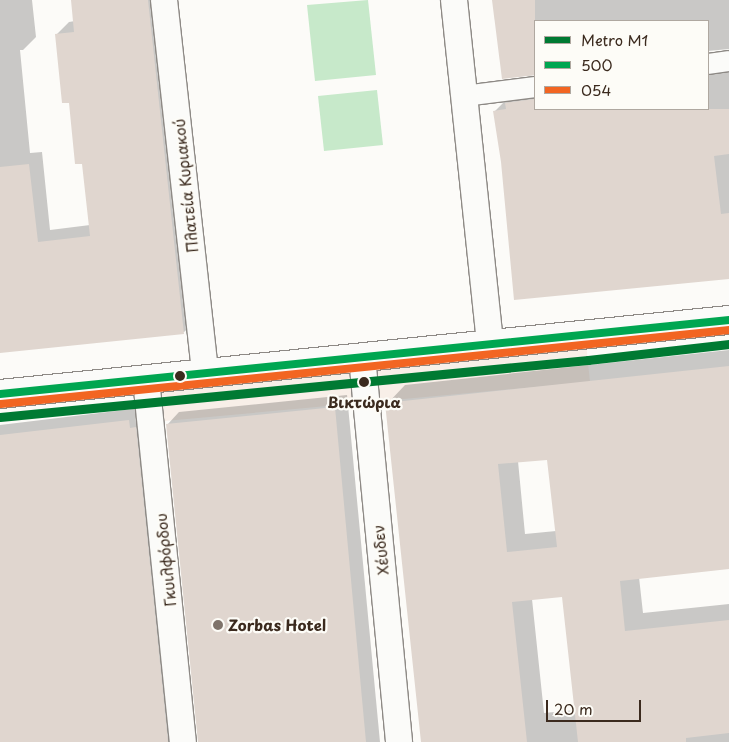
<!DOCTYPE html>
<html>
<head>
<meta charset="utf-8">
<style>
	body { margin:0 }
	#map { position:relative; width:729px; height:742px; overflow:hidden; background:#fcfbf8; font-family:"Playpen Sans",sans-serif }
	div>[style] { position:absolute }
	.built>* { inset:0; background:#f8efe8 }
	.green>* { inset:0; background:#c7e9ca }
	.shadow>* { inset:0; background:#0003 }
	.building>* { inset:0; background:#e0d6cf }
	.roads { filter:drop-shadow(1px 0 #8d8985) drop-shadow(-1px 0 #8d8985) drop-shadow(0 1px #8d8985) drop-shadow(0 -1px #8d8985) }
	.pedestrian>* { height:20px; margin:-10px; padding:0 10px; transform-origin:10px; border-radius:10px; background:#fbfbf9 }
	.minor>* { height:26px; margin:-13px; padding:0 13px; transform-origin:13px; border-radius:13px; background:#fbfbf9 }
	.secondary>* { height:28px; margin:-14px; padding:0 14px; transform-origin:14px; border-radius:14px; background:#fbfbf9 }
	.bus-1>* { height:8px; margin:-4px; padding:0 4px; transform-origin:4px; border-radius:4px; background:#00a651 }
	.bus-2>* { height:8px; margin:-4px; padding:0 4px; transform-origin:4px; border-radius:4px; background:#f26522 }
	.metro-1>* { height:9px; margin:-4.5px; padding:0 4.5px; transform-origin:4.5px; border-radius:4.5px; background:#007a33 }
	.dots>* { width:14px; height:14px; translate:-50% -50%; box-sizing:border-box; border:2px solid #fdfcf7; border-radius:50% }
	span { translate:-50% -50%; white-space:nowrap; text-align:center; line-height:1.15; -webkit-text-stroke:4.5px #fdfcf7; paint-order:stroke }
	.street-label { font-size:15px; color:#3b2a1e }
	.stop-label { font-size:15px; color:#3b2a1e; font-weight:700 }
	.poi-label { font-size:15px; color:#3b2a1e; font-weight:700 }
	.left { translate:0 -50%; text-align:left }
	.legend { position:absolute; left:534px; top:20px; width:175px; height:90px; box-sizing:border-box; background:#fdfcf7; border:1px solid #afa8a0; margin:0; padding:6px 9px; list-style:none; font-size:15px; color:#3b2a1e }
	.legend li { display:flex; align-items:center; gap:10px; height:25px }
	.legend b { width:25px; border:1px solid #afa8a0 }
	.scale { position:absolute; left:546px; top:700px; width:95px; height:22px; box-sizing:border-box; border:2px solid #3b2a1e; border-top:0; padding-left:6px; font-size:15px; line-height:18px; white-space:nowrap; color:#3b2a1e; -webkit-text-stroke:4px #fdfcf7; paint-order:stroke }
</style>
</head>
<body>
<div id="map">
	<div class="built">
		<i style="clip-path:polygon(584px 323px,590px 382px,143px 423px,137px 365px)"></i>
	</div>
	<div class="green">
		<i style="clip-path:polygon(368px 0,376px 75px,315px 81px,307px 5px)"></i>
		<i style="clip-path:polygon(377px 90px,383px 145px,324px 151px,318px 96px)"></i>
	</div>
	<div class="shadow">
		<i style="clip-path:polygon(0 0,32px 0,36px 37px,23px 50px,20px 50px,30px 153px,42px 152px,50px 230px,90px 225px,83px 162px,56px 35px,69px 22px,75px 21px,72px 0,162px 0,197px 320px,184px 332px,0 352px)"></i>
		<i style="clip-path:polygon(493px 0,729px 0,729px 49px,708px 51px,708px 21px,535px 21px,535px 75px,503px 78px)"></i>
		<i style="clip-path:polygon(708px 51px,709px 60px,729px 63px,729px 278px,503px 162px,495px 111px,506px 100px,535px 89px,535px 109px,708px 109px)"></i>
		<i style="clip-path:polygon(evenodd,729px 350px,729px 568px,639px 577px,643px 613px,729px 604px,729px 742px,423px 742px,387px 404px,405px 385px,729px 350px,548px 458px,556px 531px,525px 534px,518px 461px,548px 458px,729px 350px,563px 595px,576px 710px,544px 713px,532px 599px,563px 595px)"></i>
		<i style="clip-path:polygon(347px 395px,380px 742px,199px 742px,167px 425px,179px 412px)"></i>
		<i style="clip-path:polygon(141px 408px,187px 742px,0 742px,0 425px)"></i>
	</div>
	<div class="building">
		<i style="clip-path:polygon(71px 0,148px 0,184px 334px,0 353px,0 167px,29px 164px,38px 242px,90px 236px,82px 164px,75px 164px,69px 103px,62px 103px,55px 34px,74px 32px)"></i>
		<i style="clip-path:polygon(492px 0,535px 0,535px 75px,502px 79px)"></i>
		<i style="clip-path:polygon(535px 99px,535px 109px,729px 109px,729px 154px,714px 156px,721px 214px,729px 213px,729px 279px,514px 300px,501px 162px,493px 111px,506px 109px,505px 103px)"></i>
		<i style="clip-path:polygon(evenodd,729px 366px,729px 569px,620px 581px,625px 631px,729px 620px,729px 733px,686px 738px,686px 742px,578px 742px,562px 597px,512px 602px,527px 742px,421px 742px,385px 403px,729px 366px,547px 460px,557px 547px,507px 552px,498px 464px,547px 460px)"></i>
		<i style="clip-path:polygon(335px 407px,366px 742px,198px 742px,166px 424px)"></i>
		<i style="clip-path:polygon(129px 420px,130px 428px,136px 427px,168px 742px,0 742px,0 435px)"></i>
	</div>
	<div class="roads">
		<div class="pedestrian">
			<i style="left:708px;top:64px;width:21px;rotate:-8deg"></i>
			<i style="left:464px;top:96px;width:72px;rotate:-7.2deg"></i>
		</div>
		<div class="minor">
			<i style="left:164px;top:0;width:374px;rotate:83.7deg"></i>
			<i style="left:454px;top:0;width:346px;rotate:84deg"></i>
			<i style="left:362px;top:357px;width:387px;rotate:84.5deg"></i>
			<i style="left:146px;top:379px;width:365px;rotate:84.2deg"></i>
		</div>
		<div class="secondary">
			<i style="left:0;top:394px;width:733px;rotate:-5.8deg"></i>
		</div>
	</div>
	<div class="bus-1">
		<i style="left:0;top:394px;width:733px;rotate:-5.8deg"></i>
	</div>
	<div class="bus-2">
		<i style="left:1px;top:404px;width:732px;rotate:-5.8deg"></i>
	</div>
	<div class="metro-1">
		<i style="left:0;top:417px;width:591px;rotate:-5.54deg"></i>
		<i style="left:588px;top:360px;width:142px;rotate:-6.5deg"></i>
	</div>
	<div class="dots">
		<i style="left:180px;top:376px;background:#3b2a1e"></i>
		<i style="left:364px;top:382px;background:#3b2a1e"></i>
		<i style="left:218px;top:625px;background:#7f736a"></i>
	</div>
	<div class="street-label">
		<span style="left:185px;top:186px;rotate:-96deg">Πλατεία Κυριακού</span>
		<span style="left:380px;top:550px;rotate:-96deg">Χέυδεν</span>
		<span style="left:165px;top:560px;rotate:-96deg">Γκυιλφόρδου</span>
	</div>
	<div class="stop-label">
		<span style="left:364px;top:402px">Βικτώρια</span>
	</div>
	<div class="poi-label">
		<span class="left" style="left:228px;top:625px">Zorbas Hotel</span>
	</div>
	<ul class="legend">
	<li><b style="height:6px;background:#007a33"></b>Metro Μ1</li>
	<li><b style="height:6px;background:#00a651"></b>500</li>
	<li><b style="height:6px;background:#f26522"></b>054</li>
	</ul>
	<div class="scale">20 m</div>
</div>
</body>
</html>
